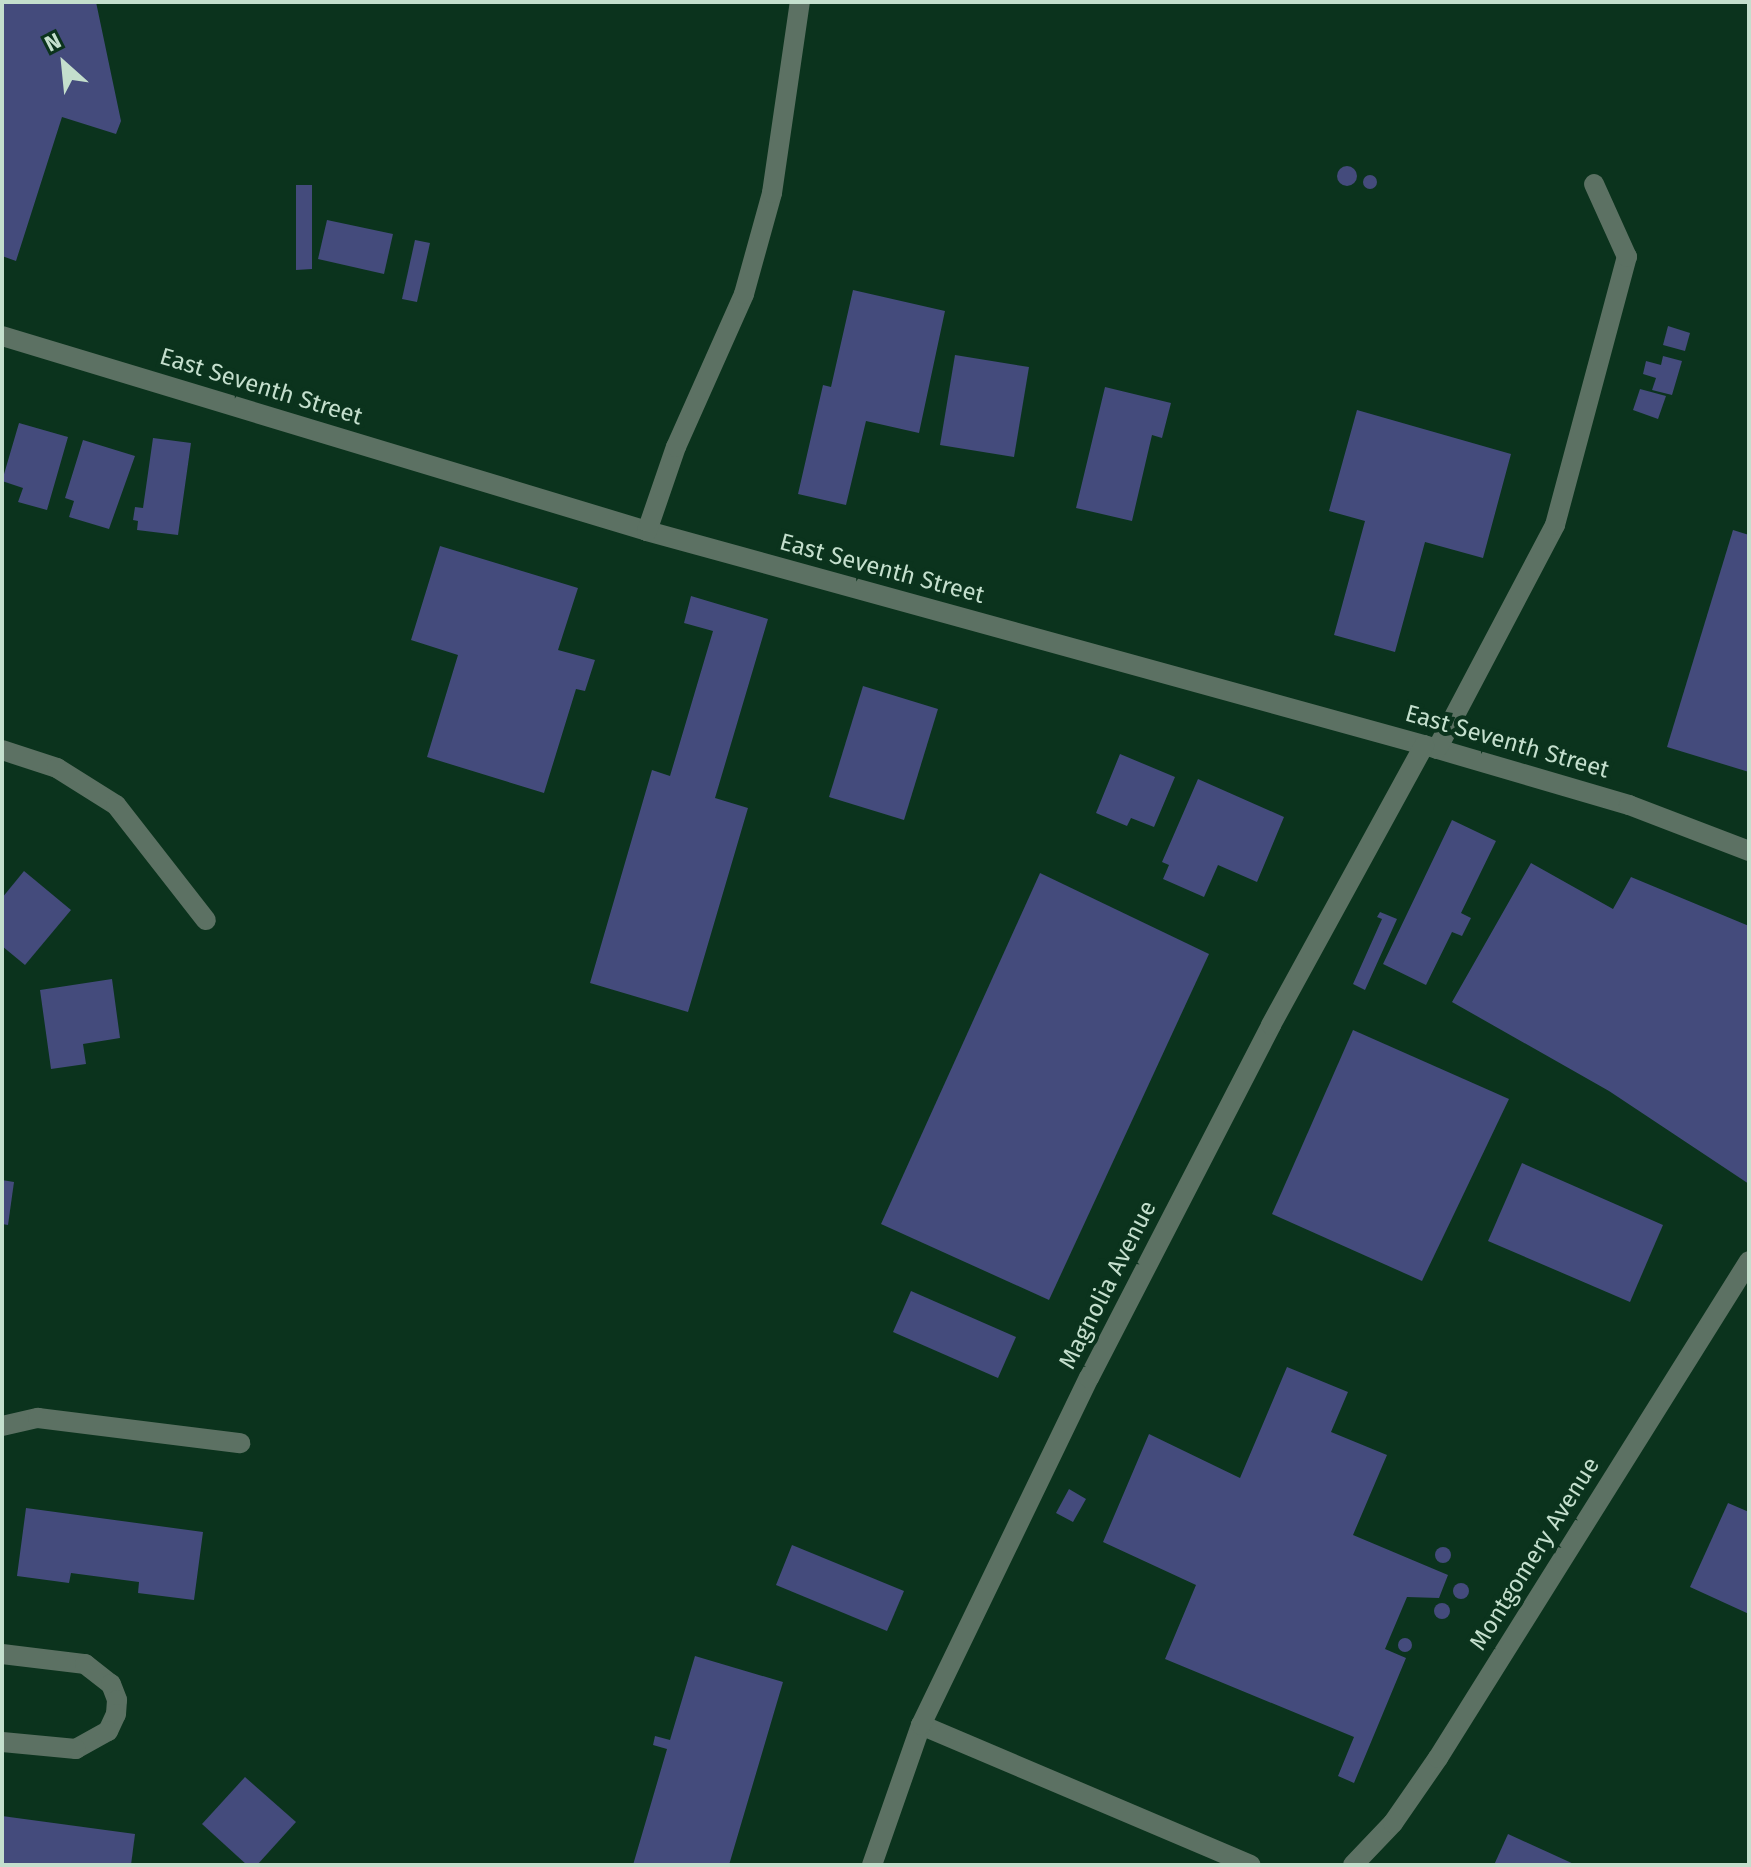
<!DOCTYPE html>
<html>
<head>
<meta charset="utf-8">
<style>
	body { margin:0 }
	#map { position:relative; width:1751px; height:1867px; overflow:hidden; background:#0b331d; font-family:"Fira Sans",sans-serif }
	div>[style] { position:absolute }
	.building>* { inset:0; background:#444b7c }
	.round { border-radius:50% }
	.minor>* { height:20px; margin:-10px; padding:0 10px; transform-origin:10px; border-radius:10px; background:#5c7163 }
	span { translate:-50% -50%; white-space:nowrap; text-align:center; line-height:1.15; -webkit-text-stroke:8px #0b331d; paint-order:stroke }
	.street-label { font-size:24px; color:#c4dfcd }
	.frame { position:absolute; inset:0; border:4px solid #c4dfcd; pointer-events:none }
	.north { position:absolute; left:24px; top:24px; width:80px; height:80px; -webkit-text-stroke:6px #0b331d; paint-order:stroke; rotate:333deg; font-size:22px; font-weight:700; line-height:32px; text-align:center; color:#c4dfcd }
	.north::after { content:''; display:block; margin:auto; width:28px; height:36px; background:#c4dfcd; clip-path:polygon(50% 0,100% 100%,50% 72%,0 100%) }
</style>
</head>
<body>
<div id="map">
	<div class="building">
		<i style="clip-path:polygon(2px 2px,96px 2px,121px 121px,116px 134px,62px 117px,16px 261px,2px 256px)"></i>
		<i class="round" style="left:1337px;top:166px;width:20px;height:20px"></i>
		<i class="round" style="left:1363px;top:175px;width:14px;height:14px"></i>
		<i style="clip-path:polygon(296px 185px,312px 185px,312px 269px,296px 270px)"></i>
		<i style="clip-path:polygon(327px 220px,393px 234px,384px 274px,318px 259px)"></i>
		<i style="clip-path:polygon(415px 240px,430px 243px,417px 302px,402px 299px)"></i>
		<i style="clip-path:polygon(853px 290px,945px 311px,919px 433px,866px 421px,846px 505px,798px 494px,823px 385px,831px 387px)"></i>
		<i style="clip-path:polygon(1668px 326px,1690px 333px,1685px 351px,1663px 345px)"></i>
		<i style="clip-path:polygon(955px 355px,1029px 367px,1014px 457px,940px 445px)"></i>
		<i style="clip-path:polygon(1663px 356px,1682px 361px,1672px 395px,1652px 390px,1656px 378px,1643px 374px,1646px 361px,1661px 365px)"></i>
		<i style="clip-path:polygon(1105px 387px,1171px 403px,1162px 438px,1152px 435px,1132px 521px,1076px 508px)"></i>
		<i style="clip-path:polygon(1640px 389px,1666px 396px,1658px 419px,1633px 410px)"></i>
		<i style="clip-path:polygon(1357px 410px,1511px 454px,1483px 558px,1425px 542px,1395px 652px,1334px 635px,1365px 521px,1329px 511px)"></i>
		<i style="clip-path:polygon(19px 423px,68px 437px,47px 510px,18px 502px,23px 488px,2px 481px)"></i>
		<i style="clip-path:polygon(153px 438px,191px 443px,178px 535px,137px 530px,138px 521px,133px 520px,135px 507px,143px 508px)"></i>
		<i style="clip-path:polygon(83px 440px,135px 456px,109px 529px,69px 517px,74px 501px,65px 498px)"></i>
		<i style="clip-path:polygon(1733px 530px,1749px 535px,1749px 772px,1667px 747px)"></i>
		<i style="clip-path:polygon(440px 546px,578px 588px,558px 650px,595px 660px,585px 691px,576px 689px,544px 793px,427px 757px,458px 655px,411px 640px)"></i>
		<i style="clip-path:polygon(691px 596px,768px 619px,715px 798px,748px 808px,688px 1012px,590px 983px,652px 770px,670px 776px,713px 631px,684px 623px)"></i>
		<i style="clip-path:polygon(863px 686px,938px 709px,904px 820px,829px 797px)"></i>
		<i style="clip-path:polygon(1120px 754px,1175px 777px,1154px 827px,1131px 818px,1127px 826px,1096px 813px)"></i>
		<i style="clip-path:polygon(1198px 779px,1284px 817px,1257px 882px,1218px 865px,1204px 897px,1163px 879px,1169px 865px,1162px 862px)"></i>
		<i style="clip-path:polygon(1452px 820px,1496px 841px,1461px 913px,1471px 918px,1462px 936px,1452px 932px,1426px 985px,1383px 964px)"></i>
		<i style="clip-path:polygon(1531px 863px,1613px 909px,1631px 877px,1749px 926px,1749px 1184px,1609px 1091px,1452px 1002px)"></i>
		<i style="clip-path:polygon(24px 871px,71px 910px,25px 965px,2px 946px,2px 898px)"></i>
		<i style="clip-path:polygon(1040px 873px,1209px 954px,1049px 1300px,881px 1224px)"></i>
		<i style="clip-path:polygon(1380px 912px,1397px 919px,1365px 990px,1353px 984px,1382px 919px,1377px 917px)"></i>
		<i style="clip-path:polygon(112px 979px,120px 1038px,83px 1044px,86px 1064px,51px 1069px,40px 990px)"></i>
		<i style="clip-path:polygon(1353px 1030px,1509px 1099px,1422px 1281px,1272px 1214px)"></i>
		<i style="clip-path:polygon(1522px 1163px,1663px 1225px,1630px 1302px,1488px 1241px)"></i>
		<i style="clip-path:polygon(2px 1180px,14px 1182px,8px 1225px,2px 1224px)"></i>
		<i style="clip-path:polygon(911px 1291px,1016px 1337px,998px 1378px,893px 1332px)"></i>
		<i style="clip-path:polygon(1287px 1367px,1348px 1392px,1331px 1432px,1387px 1455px,1353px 1535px,1448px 1575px,1439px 1598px,1407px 1597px,1385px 1649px,1406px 1658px,1354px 1783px,1338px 1776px,1354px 1737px,1165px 1659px,1196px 1585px,1103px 1542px,1149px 1434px,1240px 1478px)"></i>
		<i style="clip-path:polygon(1069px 1489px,1086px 1499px,1073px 1522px,1056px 1513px)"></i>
		<i style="clip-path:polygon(1728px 1503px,1749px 1512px,1749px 1614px,1690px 1587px)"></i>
		<i style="clip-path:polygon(26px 1508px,203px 1532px,194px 1600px,138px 1593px,139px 1582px,71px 1573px,69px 1583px,17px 1576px)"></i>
		<i style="clip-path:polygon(792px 1545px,904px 1591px,887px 1631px,776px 1585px)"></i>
		<i class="round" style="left:1435px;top:1547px;width:16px;height:16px"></i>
		<i class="round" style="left:1453px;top:1583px;width:16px;height:16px"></i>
		<i class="round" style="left:1434px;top:1603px;width:16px;height:16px"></i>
		<i class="round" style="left:1398px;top:1638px;width:14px;height:14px"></i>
		<i style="clip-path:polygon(695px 1656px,783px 1682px,729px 1865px,633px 1865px,667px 1749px,653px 1745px,655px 1736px,670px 1740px)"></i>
		<i style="clip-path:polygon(245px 1777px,296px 1822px,257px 1865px,247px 1865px,202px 1824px)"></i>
		<i style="clip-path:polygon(2px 1816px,135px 1834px,131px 1865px,2px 1865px)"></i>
		<i style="clip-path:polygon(1508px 1834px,1576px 1865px,1494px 1865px)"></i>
	</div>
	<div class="minor">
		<i style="left:2px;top:336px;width:674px;rotate:16.82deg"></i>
		<i style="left:647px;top:531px;width:806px;rotate:15.4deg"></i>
		<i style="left:1424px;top:745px;width:214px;rotate:16.3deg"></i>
		<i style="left:1629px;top:805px;width:129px;rotate:21deg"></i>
		<i style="left:647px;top:531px;width:89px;rotate:-71deg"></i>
		<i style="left:676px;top:447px;width:167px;rotate:-66deg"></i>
		<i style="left:744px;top:294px;width:105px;rotate:-74.5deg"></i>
		<i style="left:772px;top:193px;width:193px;rotate:-81.7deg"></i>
		<i style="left:1437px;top:749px;width:253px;rotate:-62.2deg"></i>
		<i style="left:1555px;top:525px;width:278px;rotate:-75deg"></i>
		<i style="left:1627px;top:257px;width:80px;rotate:-114.3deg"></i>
		<i style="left:2px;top:750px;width:58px;rotate:18.1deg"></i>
		<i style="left:57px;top:768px;width:70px;rotate:32.1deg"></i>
		<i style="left:116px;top:805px;width:146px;rotate:52deg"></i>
		<i style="left:2px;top:1426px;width:37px;rotate:-13deg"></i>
		<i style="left:38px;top:1418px;width:204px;rotate:7.1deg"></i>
		<i style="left:2px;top:1654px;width:84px;rotate:6.9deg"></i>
		<i style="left:85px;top:1664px;width:33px;rotate:38deg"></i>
		<i style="left:111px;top:1684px;width:17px;rotate:69deg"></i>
		<i style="left:117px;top:1700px;width:14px;rotate:94deg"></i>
		<i style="left:116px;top:1714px;width:19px;rotate:115deg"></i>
		<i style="left:108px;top:1731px;width:37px;rotate:151deg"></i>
		<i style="left:76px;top:1749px;width:74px;rotate:-174.6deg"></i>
		<i style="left:921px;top:1725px;width:358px;rotate:23deg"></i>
		<i style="left:872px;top:1865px;width:148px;rotate:-70.7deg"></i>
		<i style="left:921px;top:1725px;width:386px;rotate:-64.2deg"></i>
		<i style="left:1089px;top:1378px;width:397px;rotate:-62.7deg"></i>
		<i style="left:1271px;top:1025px;width:319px;rotate:-61.3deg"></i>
		<i style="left:1353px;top:1865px;width:58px;rotate:-46.4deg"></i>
		<i style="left:1393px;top:1823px;width:79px;rotate:-55.3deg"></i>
		<i style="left:1438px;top:1758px;width:586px;rotate:-57.96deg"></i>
	</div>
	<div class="street-label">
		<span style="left:261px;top:387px;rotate:17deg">East Seventh Street</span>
		<span style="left:882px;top:569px;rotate:15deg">East Seventh Street</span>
		<span style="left:1507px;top:742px;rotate:16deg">East Seventh Street</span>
		<span style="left:1108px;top:1285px;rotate:-63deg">Magnolia Avenue</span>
		<span style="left:1535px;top:1554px;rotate:-58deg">Montgomery Avenue</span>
	</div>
	<div class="frame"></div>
	<div class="north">N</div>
</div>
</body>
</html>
